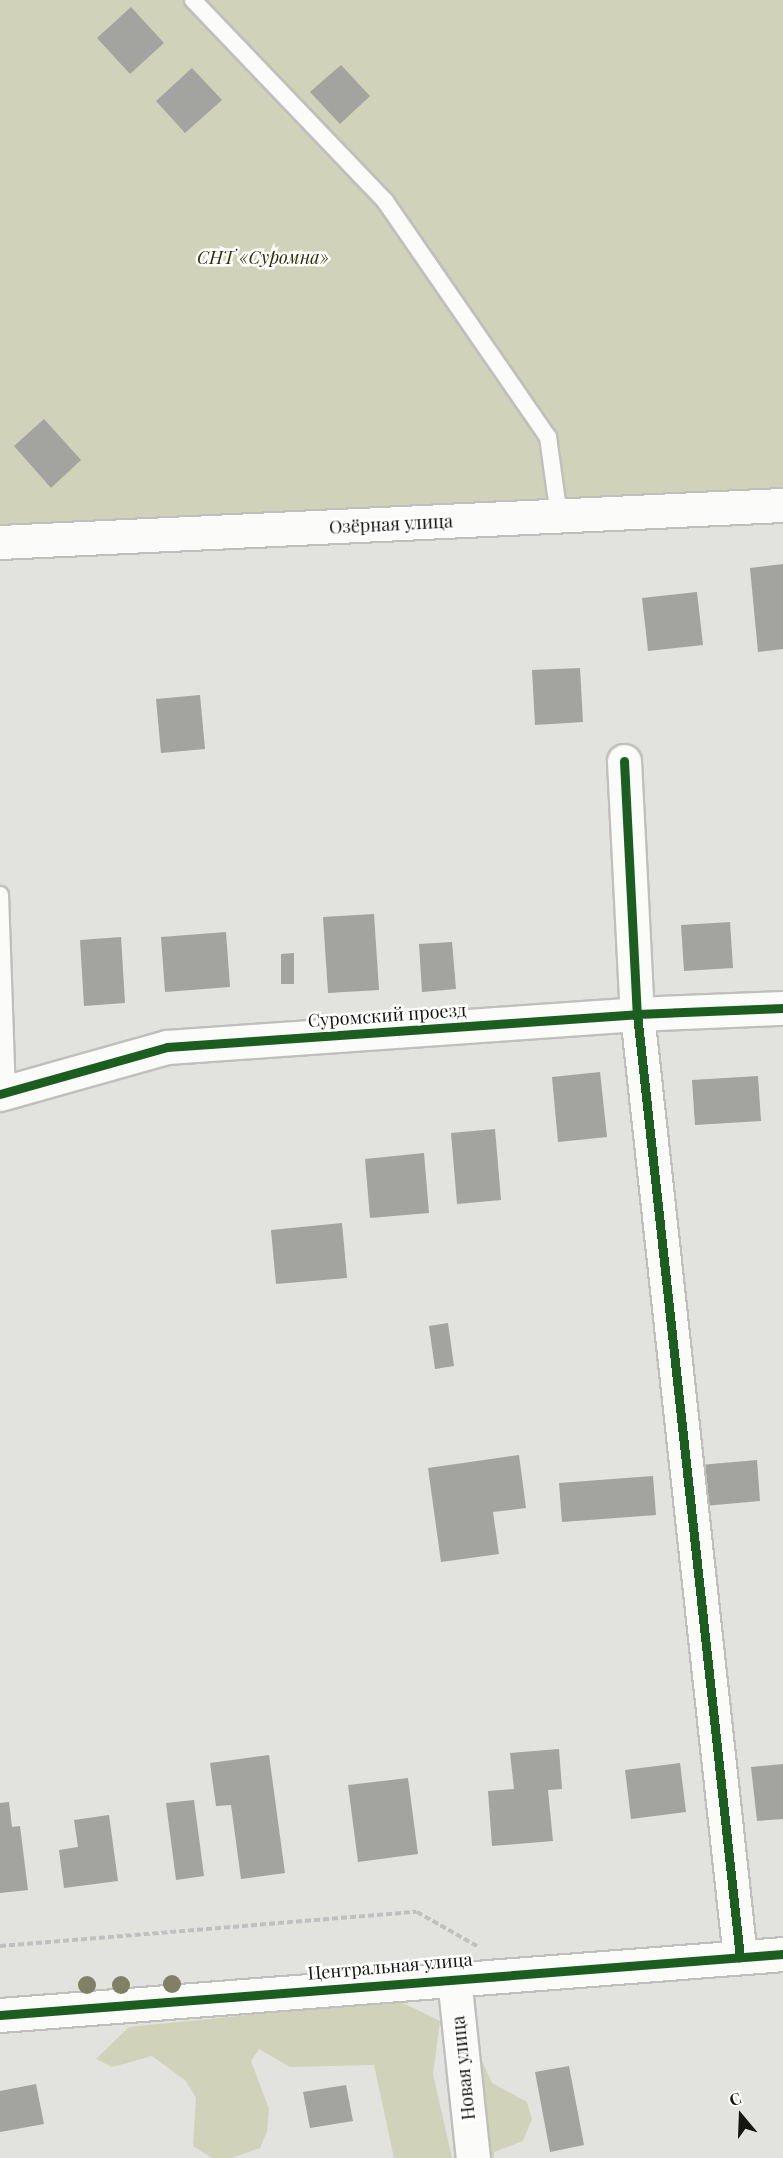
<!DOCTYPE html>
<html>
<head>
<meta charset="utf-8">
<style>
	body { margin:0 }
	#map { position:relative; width:783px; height:2158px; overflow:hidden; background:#e2e2de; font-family:"Playfair Display",serif }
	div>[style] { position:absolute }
	.green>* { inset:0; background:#d1d2ba }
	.building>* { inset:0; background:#a3a39f }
	.path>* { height:4px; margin-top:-2px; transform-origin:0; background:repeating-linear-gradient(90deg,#c0c0c0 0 6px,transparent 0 9px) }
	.roads { filter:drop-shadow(2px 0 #bfbfbc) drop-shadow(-2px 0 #bfbfbc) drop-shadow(0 2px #bfbfbc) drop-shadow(0 -2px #bfbfbc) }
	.lane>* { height:16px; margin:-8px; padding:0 8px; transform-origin:8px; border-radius:8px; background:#fbfbfa }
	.street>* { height:33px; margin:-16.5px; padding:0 16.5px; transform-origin:16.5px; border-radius:16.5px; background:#fbfbfa }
	.cycleway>* { height:9px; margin:-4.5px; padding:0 4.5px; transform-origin:4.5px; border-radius:4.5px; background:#1b5e20 }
	.trees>* { width:18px; height:18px; margin:-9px; border-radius:50%; background:#808067 }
	span { translate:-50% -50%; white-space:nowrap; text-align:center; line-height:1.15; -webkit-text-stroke:5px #fffffe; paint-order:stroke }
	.park-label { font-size:18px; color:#2f2f06; font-style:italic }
	.street-label { font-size:18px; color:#151512 }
	.north { position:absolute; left:711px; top:2086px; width:60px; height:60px; -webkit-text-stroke:4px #fffffe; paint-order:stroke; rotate:341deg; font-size:16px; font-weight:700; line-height:24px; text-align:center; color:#151512 }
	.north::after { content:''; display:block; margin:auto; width:21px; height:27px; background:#151512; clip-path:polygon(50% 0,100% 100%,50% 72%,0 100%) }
</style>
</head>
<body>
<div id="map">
	<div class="green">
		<i style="clip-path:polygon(0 0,783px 0,783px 487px,0 525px)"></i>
		<i style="clip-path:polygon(397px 2000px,440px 2021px,433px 2074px,452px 2158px,394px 2158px,374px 2065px,290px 2067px,259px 2049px,251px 2061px,269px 2109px,267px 2131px,260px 2148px,231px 2158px,212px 2158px,193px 2146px,196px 2098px,186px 2081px,152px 2056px,112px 2067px,96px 2059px,129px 2027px)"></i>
		<i style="clip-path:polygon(477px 2050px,492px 2083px,527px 2102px,532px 2119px,523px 2141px,494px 2152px,494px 2158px,480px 2158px)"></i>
	</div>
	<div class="building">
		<i style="clip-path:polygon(131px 7px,164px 43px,130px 74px,97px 38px)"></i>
		<i style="clip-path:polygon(341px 65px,370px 96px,340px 124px,310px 92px)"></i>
		<i style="clip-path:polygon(192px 68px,222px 100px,185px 133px,156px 101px)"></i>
		<i style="clip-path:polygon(44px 419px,81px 460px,51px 488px,14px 446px)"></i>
		<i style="clip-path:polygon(783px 564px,783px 649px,758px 652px,750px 568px)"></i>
		<i style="clip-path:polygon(697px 592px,703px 645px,648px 651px,642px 598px)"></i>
		<i style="clip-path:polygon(580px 668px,583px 722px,535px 725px,532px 670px)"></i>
		<i style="clip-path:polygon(200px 695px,205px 749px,161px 753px,156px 699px)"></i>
		<i style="clip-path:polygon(374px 914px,379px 990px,328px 993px,323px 917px)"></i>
		<i style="clip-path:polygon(730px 922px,733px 968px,684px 971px,681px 925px)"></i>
		<i style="clip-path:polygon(226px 932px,230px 987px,165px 992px,161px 937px)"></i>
		<i style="clip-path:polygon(121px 937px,125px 1003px,84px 1006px,80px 940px)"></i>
		<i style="clip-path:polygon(452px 942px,456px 989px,422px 992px,419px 944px)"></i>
		<i style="clip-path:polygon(294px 953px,294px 984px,281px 984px,281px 954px)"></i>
		<i style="clip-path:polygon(600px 1072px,607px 1137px,558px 1142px,552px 1077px)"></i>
		<i style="clip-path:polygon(758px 1076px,761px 1121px,695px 1125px,692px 1080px)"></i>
		<i style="clip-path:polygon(495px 1129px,501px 1200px,457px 1204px,451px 1133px)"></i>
		<i style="clip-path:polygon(424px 1153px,429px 1213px,370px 1218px,365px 1159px)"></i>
		<i style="clip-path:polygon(342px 1223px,347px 1278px,276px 1284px,271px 1230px)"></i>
		<i style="clip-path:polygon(448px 1323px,454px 1366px,435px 1369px,429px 1326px)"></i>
		<i style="clip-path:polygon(519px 1455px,526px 1508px,493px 1512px,499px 1554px,441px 1562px,428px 1468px)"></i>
		<i style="clip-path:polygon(757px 1460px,760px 1501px,704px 1506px,700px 1465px)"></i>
		<i style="clip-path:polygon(653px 1476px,656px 1515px,562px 1522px,559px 1483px)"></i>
		<i style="clip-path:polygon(559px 1749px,562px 1789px,548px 1790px,553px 1841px,492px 1846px,488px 1791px,514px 1789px,510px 1753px)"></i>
		<i style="clip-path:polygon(269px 1755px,285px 1873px,241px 1879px,231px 1805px,216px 1806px,210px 1763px)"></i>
		<i style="clip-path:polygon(680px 1763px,686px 1812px,631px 1819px,625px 1770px)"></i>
		<i style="clip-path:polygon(783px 1764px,783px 1819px,757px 1821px,751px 1767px)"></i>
		<i style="clip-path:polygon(408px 1778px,418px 1854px,358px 1862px,348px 1785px)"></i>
		<i style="clip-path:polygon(194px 1800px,204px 1876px,176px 1880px,166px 1803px)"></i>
		<i style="clip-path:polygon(9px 1802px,12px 1827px,20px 1826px,28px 1890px,0 1893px,0 1803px)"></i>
		<i style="clip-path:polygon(109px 1815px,118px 1881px,64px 1888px,59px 1850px,78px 1847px,74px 1820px)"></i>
		<i style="clip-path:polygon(569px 2066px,584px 2145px,550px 2152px,535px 2072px)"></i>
		<i style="clip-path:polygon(36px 2084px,44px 2124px,0 2132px,0 2091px)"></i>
		<i style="clip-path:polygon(346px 2085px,353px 2121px,310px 2128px,303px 2092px)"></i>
	</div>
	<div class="path">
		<i style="left:0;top:1946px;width:418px;rotate:-4.7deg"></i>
		<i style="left:417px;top:1912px;width:69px;rotate:29.5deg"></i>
	</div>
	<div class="roads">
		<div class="lane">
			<i style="left:193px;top:0;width:278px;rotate:46.3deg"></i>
			<i style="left:385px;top:201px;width:287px;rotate:55.4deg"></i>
			<i style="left:548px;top:437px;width:80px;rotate:82.1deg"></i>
			<i style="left:0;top:895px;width:197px;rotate:88deg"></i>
		</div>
		<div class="street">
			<i style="left:0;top:542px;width:784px;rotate:-2.71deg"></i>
			<i style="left:624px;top:761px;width:253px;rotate:87.1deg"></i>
			<i style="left:637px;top:1014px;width:949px;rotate:83.77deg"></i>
			<i style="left:0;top:1094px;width:173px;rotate:-15.7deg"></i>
			<i style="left:167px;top:1047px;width:471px;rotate:-4deg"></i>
			<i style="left:637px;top:1014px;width:146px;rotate:-2.4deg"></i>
			<i style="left:454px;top:1978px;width:181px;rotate:84deg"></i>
			<i style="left:0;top:2015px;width:785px;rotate:-4.45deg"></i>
		</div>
	</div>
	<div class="cycleway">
		<i style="left:624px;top:761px;width:253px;rotate:87.1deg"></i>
		<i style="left:637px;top:1014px;width:949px;rotate:83.77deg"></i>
		<i style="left:0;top:1094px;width:173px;rotate:-15.7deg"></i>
		<i style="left:167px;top:1047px;width:471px;rotate:-4deg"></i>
		<i style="left:637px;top:1014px;width:146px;rotate:-2.4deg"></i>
		<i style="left:0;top:2015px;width:785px;rotate:-4.45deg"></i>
	</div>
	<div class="trees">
		<i style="left:172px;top:1984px"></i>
		<i style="left:87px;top:1985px"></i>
		<i style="left:121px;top:1985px"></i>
	</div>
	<div class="park-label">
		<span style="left:263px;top:257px">СНТ «Суромна»</span>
	</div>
	<div class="street-label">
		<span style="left:391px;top:524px;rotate:-3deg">Озёрная улица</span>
		<span style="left:387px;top:1015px;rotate:-4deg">Суромский проезд</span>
		<span style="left:390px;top:1966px;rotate:-5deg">Центральная улица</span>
		<span style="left:463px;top:2068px;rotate:-96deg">Новая улица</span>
	</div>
	<div class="north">С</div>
</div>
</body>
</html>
